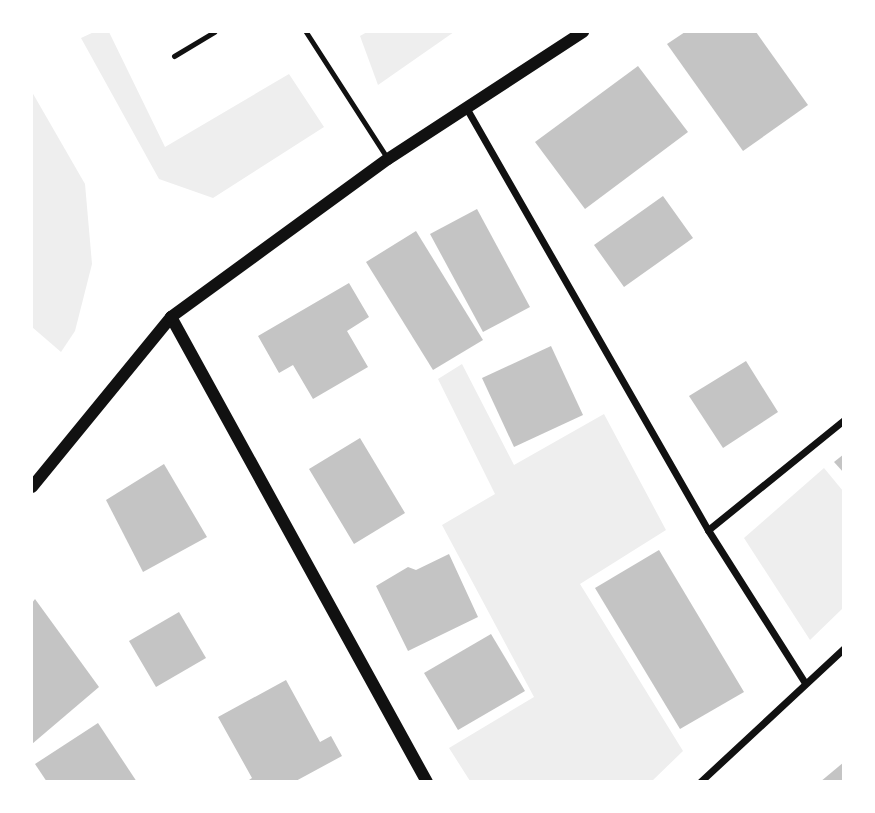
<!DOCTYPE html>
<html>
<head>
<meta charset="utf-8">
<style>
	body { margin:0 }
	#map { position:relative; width:875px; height:813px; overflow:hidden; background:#fff; font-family:"DejaVu Sans",sans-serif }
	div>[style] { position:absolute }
	.green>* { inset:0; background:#eee }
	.building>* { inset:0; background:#c4c4c4 }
	.service>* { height:5px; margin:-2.5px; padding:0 2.5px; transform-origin:2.5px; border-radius:2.5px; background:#111 }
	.minor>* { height:7px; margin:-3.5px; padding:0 3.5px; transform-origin:3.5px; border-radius:3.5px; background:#111 }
	.tertiary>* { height:12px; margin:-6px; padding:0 6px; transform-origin:6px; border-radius:6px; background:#111 }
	span { translate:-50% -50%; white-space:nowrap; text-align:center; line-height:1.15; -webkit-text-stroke:7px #fff; paint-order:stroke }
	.frame { position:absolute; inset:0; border:33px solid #fff; pointer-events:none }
</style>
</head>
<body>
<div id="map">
	<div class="green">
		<i style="clip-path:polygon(94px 32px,109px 32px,165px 147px,289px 74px,324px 127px,213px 198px,159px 179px,81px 38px)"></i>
		<i style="clip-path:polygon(367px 32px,454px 32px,378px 85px,360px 36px)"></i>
		<i style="clip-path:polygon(32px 92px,85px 184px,92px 264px,75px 331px,61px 352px,32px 327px)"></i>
		<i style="clip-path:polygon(462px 364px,514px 465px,604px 414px,666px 530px,580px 584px,683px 751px,652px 781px,470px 781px,449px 748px,534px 697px,442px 525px,495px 494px,438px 379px)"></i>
		<i style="clip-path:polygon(824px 468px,843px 491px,843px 608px,810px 640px,744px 538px)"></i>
	</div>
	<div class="building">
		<i style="clip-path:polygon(685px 32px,756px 32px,808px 105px,743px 151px,667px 44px)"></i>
		<i style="clip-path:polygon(638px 66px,688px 132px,585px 209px,535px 142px)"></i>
		<i style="clip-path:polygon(663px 196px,693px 238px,624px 287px,594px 245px)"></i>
		<i style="clip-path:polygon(477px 209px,530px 307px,483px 332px,430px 234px)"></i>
		<i style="clip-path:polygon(416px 231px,483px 340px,433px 370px,366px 262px)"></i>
		<i style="clip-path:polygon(349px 283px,369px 317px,347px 331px,368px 367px,313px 399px,293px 365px,279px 373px,258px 336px)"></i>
		<i style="clip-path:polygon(551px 346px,583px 415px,514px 447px,482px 378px)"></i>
		<i style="clip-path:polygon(746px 361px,778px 412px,723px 448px,689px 396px)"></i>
		<i style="clip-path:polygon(360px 438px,405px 513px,354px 544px,309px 469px)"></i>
		<i style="clip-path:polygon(844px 454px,844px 473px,834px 462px)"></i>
		<i style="clip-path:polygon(164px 464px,207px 537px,143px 572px,106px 500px)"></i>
		<i style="clip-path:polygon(659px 550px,744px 692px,680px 729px,595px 588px)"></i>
		<i style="clip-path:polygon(449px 554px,478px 617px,408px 651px,376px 586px,408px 567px,416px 570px)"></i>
		<i style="clip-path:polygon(35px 599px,99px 687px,32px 744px,32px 603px)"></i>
		<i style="clip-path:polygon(179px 612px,206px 658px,156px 687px,129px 641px)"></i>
		<i style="clip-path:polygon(491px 634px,525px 691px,458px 730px,424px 673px)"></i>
		<i style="clip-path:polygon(286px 680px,320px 742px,331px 736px,342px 756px,294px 782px,246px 782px,252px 778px,218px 717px)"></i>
		<i style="clip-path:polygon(98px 723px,137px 782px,47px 782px,35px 764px)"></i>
		<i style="clip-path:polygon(844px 762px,844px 782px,820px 782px)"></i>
	</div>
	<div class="service">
		<i style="left:306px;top:32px;width:151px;rotate:57.2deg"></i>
		<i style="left:174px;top:56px;width:47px;rotate:-31deg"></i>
	</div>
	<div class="minor">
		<i style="left:468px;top:111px;width:483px;rotate:60.2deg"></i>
		<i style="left:708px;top:530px;width:181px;rotate:57.6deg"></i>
		<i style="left:708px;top:530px;width:175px;rotate:-39deg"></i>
		<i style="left:700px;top:782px;width:197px;rotate:-42.9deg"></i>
	</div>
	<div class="tertiary">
		<i style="left:171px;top:317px;width:531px;rotate:61.17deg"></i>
		<i style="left:32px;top:487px;width:220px;rotate:-50.7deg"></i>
		<i style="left:171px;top:317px;width:268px;rotate:-36.1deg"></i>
		<i style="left:388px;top:159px;width:233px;rotate:-33.1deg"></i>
	</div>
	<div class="frame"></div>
</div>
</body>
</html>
